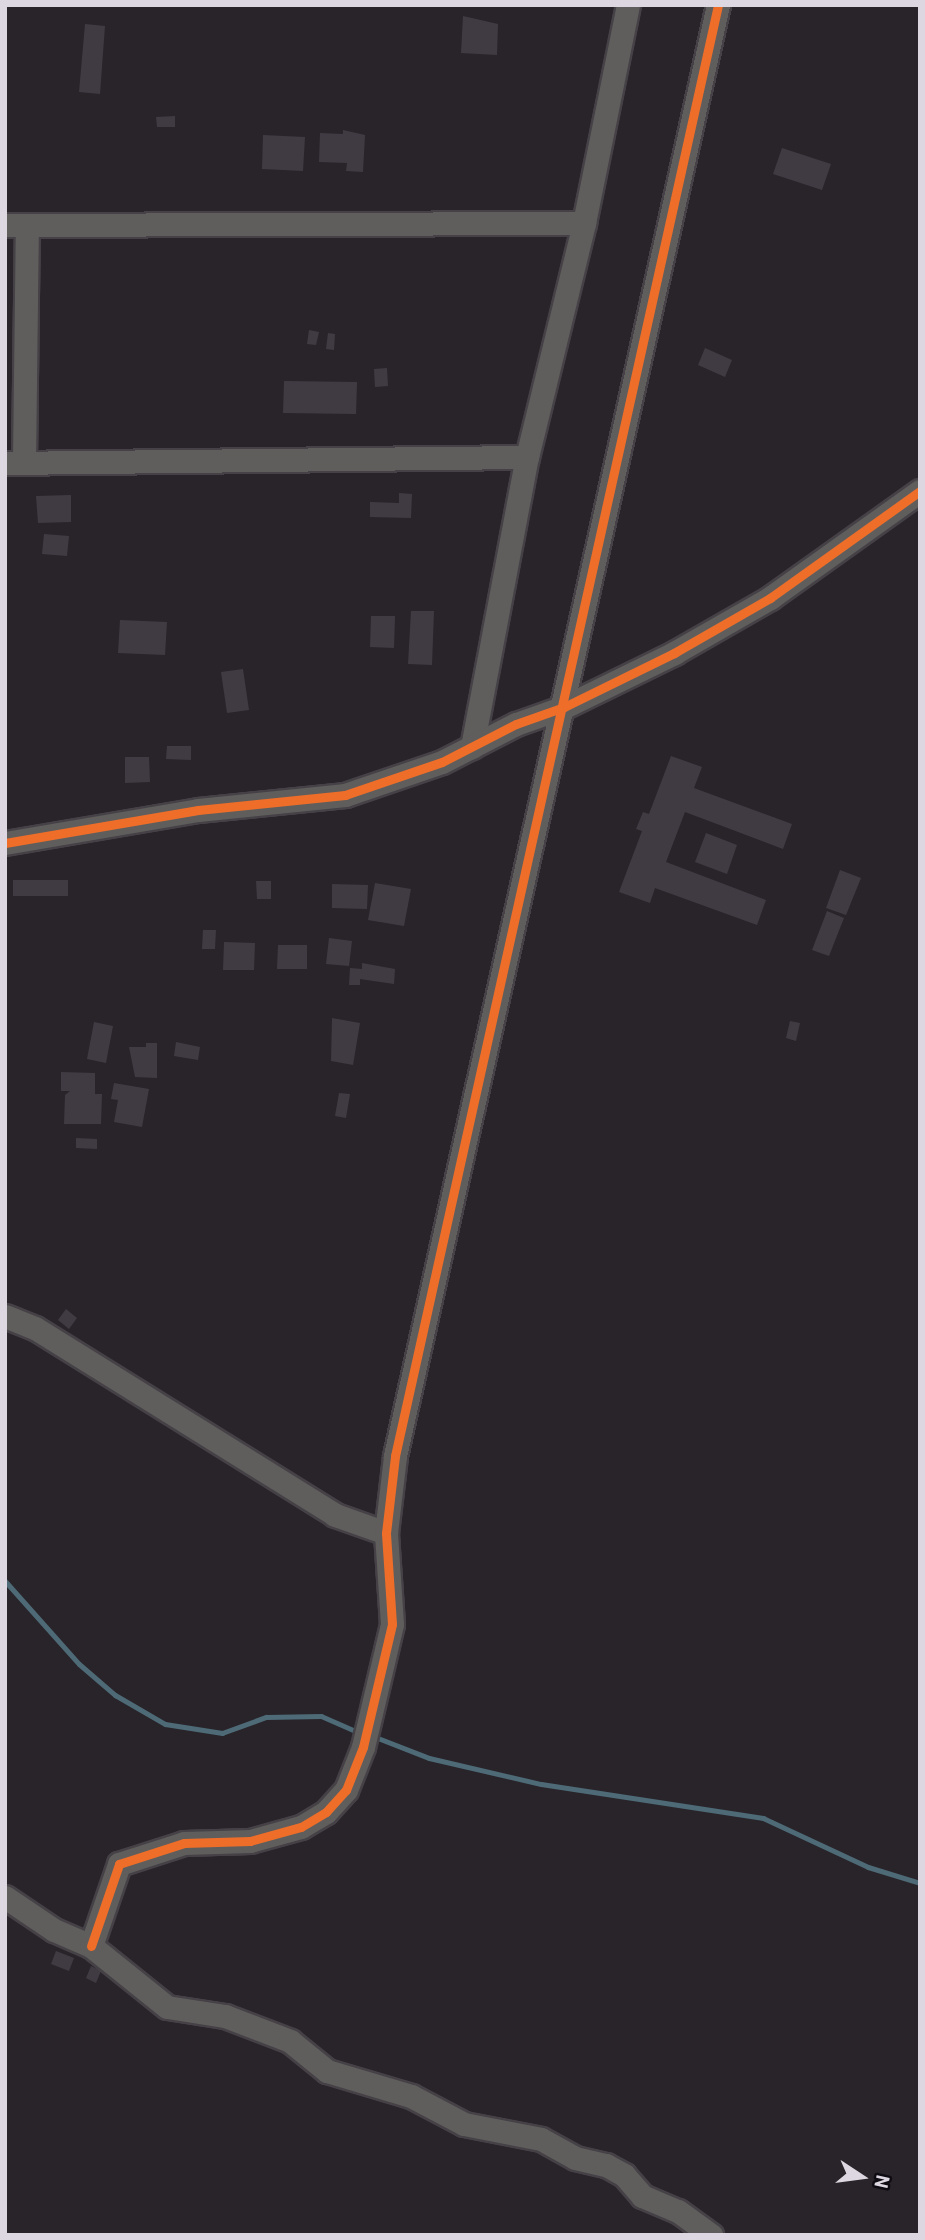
<!DOCTYPE html>
<html>
<head>
<meta charset="utf-8">
<style>
	body { margin:0 }
	#map { position:relative; width:925px; height:2240px; overflow:hidden; background:#28242a; font-family:Barlow,sans-serif }
	div>[style] { position:absolute }
	.stream>* { height:5px; margin:-2.5px; padding:0 2.5px; transform-origin:2.5px; border-radius:2.5px; background:#4d6a76 }
	.building>* { inset:0; background:#403b43 }
	.roads { filter:drop-shadow(2px 0 #454146) drop-shadow(-2px 0 #454146) drop-shadow(0 2px #454146) drop-shadow(0 -2px #454146) }
	.minor>* { height:23px; margin:-11.5px; padding:0 11.5px; transform-origin:11.5px; border-radius:11.5px; background:#5f5e5c }
	.cycleway>* { height:9px; margin:-4.5px; padding:0 4.5px; transform-origin:4.5px; border-radius:4.5px; background:#ee6e29 }
	span { translate:-50% -50%; white-space:nowrap; text-align:center; line-height:1.15; -webkit-text-stroke:7px #0f0b12; paint-order:stroke }
	.frame { position:absolute; inset:0; border:7px solid #ddd7e1; pointer-events:none }
	.north { position:absolute; left:827px; top:2142px; width:70px; height:70px; -webkit-text-stroke:5px #0f0b12; paint-order:stroke; rotate:103deg; font-size:19px; font-weight:700; line-height:28px; text-align:center; color:#ddd7e1 }
	.north::after { content:''; display:block; margin:auto; width:24px; height:32px; background:#ddd7e1; clip-path:polygon(50% 0,100% 100%,50% 72%,0 100%) }
</style>
</head>
<body>
<div id="map">
	<div class="stream">
		<i style="left:5px;top:1581px;width:111px;rotate:48.3deg"></i>
		<i style="left:79px;top:1664px;width:48px;rotate:40.7deg"></i>
		<i style="left:115px;top:1695px;width:58px;rotate:30.1deg"></i>
		<i style="left:165px;top:1724px;width:58px;rotate:9deg"></i>
		<i style="left:222px;top:1733px;width:47px;rotate:-20deg"></i>
		<i style="left:266px;top:1717px;width:55px;rotate:-1deg"></i>
		<i style="left:321px;top:1716px;width:43px;rotate:23.6deg"></i>
		<i style="left:370px;top:1735px;width:63px;rotate:21.3deg"></i>
		<i style="left:429px;top:1758px;width:115px;rotate:13.1deg"></i>
		<i style="left:541px;top:1784px;width:225px;rotate:8.7deg"></i>
		<i style="left:763px;top:1818px;width:116px;rotate:25deg"></i>
		<i style="left:868px;top:1867px;width:54px;rotate:17.1deg"></i>
	</div>
	<div class="building">
		<i style="clip-path:polygon(463px 16px,498px 24px,497px 55px,461px 53px)"></i>
		<i style="clip-path:polygon(85px 24px,105px 26px,100px 94px,79px 92px)"></i>
		<i style="clip-path:polygon(175px 116px,175px 127px,157px 127px,156px 117px)"></i>
		<i style="clip-path:polygon(343px 130px,365px 135px,363px 172px,346px 171px,347px 163px,319px 162px,320px 133px,343px 134px)"></i>
		<i style="clip-path:polygon(263px 135px,305px 137px,303px 171px,262px 169px)"></i>
		<i style="clip-path:polygon(782px 148px,831px 164px,822px 190px,773px 174px)"></i>
		<i style="clip-path:polygon(309px 330px,319px 332px,316px 345px,307px 344px)"></i>
		<i style="clip-path:polygon(328px 333px,335px 334px,334px 350px,326px 349px)"></i>
		<i style="clip-path:polygon(705px 348px,732px 360px,725px 377px,698px 365px)"></i>
		<i style="clip-path:polygon(387px 368px,388px 386px,375px 387px,374px 369px)"></i>
		<i style="clip-path:polygon(284px 381px,357px 382px,356px 414px,283px 413px)"></i>
		<i style="clip-path:polygon(399px 493px,412px 494px,411px 518px,370px 517px,370px 502px,399px 503px)"></i>
		<i style="clip-path:polygon(71px 495px,71px 522px,38px 523px,36px 496px)"></i>
		<i style="clip-path:polygon(44px 534px,69px 536px,67px 556px,42px 554px)"></i>
		<i style="clip-path:polygon(411px 611px,434px 611px,432px 665px,408px 664px)"></i>
		<i style="clip-path:polygon(371px 616px,395px 616px,394px 648px,370px 647px)"></i>
		<i style="clip-path:polygon(120px 620px,167px 622px,165px 655px,118px 653px)"></i>
		<i style="clip-path:polygon(243px 669px,249px 710px,227px 713px,221px 672px)"></i>
		<i style="clip-path:polygon(167px 746px,191px 746px,191px 760px,166px 759px)"></i>
		<i style="clip-path:polygon(671px 756px,702px 767px,694px 788px,792px 824px,783px 849px,685px 812px,666px 862px,766px 900px,757px 925px,655px 888px,650px 903px,619px 892px,642px 831px,636px 829px,643px 812px,649px 814px)"></i>
		<i style="clip-path:polygon(125px 757px,149px 757px,150px 782px,125px 783px)"></i>
		<i style="clip-path:polygon(706px 833px,737px 845px,727px 874px,695px 862px)"></i>
		<i style="clip-path:polygon(840px 870px,861px 878px,846px 915px,826px 908px)"></i>
		<i style="clip-path:polygon(13px 880px,68px 880px,68px 896px,13px 896px)"></i>
		<i style="clip-path:polygon(256px 881px,271px 881px,271px 899px,257px 899px)"></i>
		<i style="clip-path:polygon(375px 883px,411px 889px,404px 926px,368px 920px)"></i>
		<i style="clip-path:polygon(332px 884px,368px 885px,367px 909px,332px 908px)"></i>
		<i style="clip-path:polygon(827px 911px,844px 918px,829px 956px,812px 950px)"></i>
		<i style="clip-path:polygon(203px 930px,216px 930px,215px 949px,202px 949px)"></i>
		<i style="clip-path:polygon(329px 938px,352px 941px,349px 966px,326px 964px)"></i>
		<i style="clip-path:polygon(224px 942px,255px 943px,254px 970px,223px 970px)"></i>
		<i style="clip-path:polygon(278px 945px,307px 945px,307px 969px,277px 969px)"></i>
		<i style="clip-path:polygon(362px 963px,395px 969px,394px 984px,360px 979px,360px 985px,349px 985px,350px 968px,362px 969px)"></i>
		<i style="clip-path:polygon(332px 1018px,360px 1023px,353px 1065px,331px 1061px)"></i>
		<i style="clip-path:polygon(790px 1021px,800px 1023px,796px 1041px,786px 1038px)"></i>
		<i style="clip-path:polygon(94px 1022px,113px 1026px,106px 1063px,87px 1059px)"></i>
		<i style="clip-path:polygon(176px 1042px,200px 1047px,198px 1060px,174px 1056px)"></i>
		<i style="clip-path:polygon(146px 1043px,157px 1043px,157px 1078px,135px 1077px,129px 1047px,146px 1047px)"></i>
		<i style="clip-path:polygon(61px 1072px,95px 1073px,95px 1094px,102px 1094px,101px 1124px,64px 1124px,65px 1095px,70px 1091px,61px 1091px)"></i>
		<i style="clip-path:polygon(114px 1083px,149px 1089px,142px 1127px,114px 1122px,118px 1100px,111px 1099px)"></i>
		<i style="clip-path:polygon(339px 1093px,350px 1094px,346px 1118px,335px 1116px)"></i>
		<i style="clip-path:polygon(76px 1138px,97px 1139px,97px 1149px,76px 1148px)"></i>
		<i style="clip-path:polygon(66px 1309px,77px 1318px,69px 1329px,58px 1320px)"></i>
		<i style="clip-path:polygon(56px 1951px,74px 1958px,69px 1971px,51px 1964px)"></i>
		<i style="clip-path:polygon(91px 1966px,101px 1971px,96px 1983px,86px 1978px)"></i>
	</div>
	<div class="roads">
		<div class="minor">
			<i style="left:5px;top:225px;width:579px;rotate:-0.2deg"></i>
			<i style="left:24px;top:462px;width:237px;rotate:-89.3deg"></i>
			<i style="left:5px;top:463px;width:522px;rotate:-0.66deg"></i>
			<i style="left:472px;top:747px;width:295px;rotate:-79.3deg"></i>
			<i style="left:527px;top:457px;width:241px;rotate:-76.3deg"></i>
			<i style="left:584px;top:223px;width:222px;rotate:-78.6deg"></i>
			<i style="left:5px;top:843px;width:196px;rotate:-9.7deg"></i>
			<i style="left:198px;top:810px;width:148px;rotate:-5.8deg"></i>
			<i style="left:345px;top:795px;width:102px;rotate:-18.8deg"></i>
			<i style="left:442px;top:762px;width:83px;rotate:-27.2deg"></i>
			<i style="left:516px;top:724px;width:51px;rotate:-19.5deg"></i>
			<i style="left:564px;top:707px;width:123px;rotate:-26.1deg"></i>
			<i style="left:674px;top:653px;width:111px;rotate:-29.8deg"></i>
			<i style="left:770px;top:598px;width:184px;rotate:-35.5deg"></i>
			<i style="left:5px;top:1316px;width:32px;rotate:22deg"></i>
			<i style="left:35px;top:1328px;width:354px;rotate:31.9deg"></i>
			<i style="left:335px;top:1515px;width:54px;rotate:19.4deg"></i>
			<i style="left:5px;top:1897px;width:59px;rotate:34deg"></i>
			<i style="left:54px;top:1930px;width:40px;rotate:23.4deg"></i>
			<i style="left:91px;top:1946px;width:97px;rotate:38.8deg"></i>
			<i style="left:167px;top:2007px;width:59px;rotate:8.8deg"></i>
			<i style="left:225px;top:2016px;width:70px;rotate:21deg"></i>
			<i style="left:290px;top:2041px;width:48px;rotate:39deg"></i>
			<i style="left:327px;top:2071px;width:88px;rotate:16.6deg"></i>
			<i style="left:411px;top:2096px;width:60px;rotate:27.8deg"></i>
			<i style="left:464px;top:2124px;width:78px;rotate:11deg"></i>
			<i style="left:541px;top:2139px;width:39px;rotate:29deg"></i>
			<i style="left:575px;top:2158px;width:32px;rotate:13deg"></i>
			<i style="left:606px;top:2165px;width:21px;rotate:29deg"></i>
			<i style="left:624px;top:2175px;width:28px;rotate:49deg"></i>
			<i style="left:642px;top:2196px;width:39px;rotate:23deg"></i>
			<i style="left:678px;top:2211px;width:41px;rotate:36deg"></i>
			<i style="left:91px;top:1946px;width:87px;rotate:-71.1deg"></i>
			<i style="left:119px;top:1864px;width:68px;rotate:-17.9deg"></i>
			<i style="left:184px;top:1843px;width:66px;rotate:-1.7deg"></i>
			<i style="left:250px;top:1841px;width:53px;rotate:-15.4deg"></i>
			<i style="left:301px;top:1827px;width:29px;rotate:-31deg"></i>
			<i style="left:326px;top:1812px;width:30px;rotate:-48deg"></i>
			<i style="left:346px;top:1790px;width:46px;rotate:-68.4deg"></i>
			<i style="left:363px;top:1747px;width:126px;rotate:-76.7deg"></i>
			<i style="left:392px;top:1624px;width:91px;rotate:-93.8deg"></i>
			<i style="left:386px;top:1533px;width:78px;rotate:-83.3deg"></i>
			<i style="left:395px;top:1456px;width:1487px;rotate:-77.45deg"></i>
		</div>
	</div>
	<div class="cycleway">
		<i style="left:5px;top:843px;width:196px;rotate:-9.7deg"></i>
		<i style="left:198px;top:810px;width:148px;rotate:-5.8deg"></i>
		<i style="left:345px;top:795px;width:102px;rotate:-18.8deg"></i>
		<i style="left:442px;top:762px;width:83px;rotate:-27.2deg"></i>
		<i style="left:516px;top:724px;width:51px;rotate:-19.5deg"></i>
		<i style="left:564px;top:707px;width:123px;rotate:-26.1deg"></i>
		<i style="left:674px;top:653px;width:111px;rotate:-29.8deg"></i>
		<i style="left:770px;top:598px;width:184px;rotate:-35.5deg"></i>
		<i style="left:91px;top:1946px;width:87px;rotate:-71.1deg"></i>
		<i style="left:119px;top:1864px;width:68px;rotate:-17.9deg"></i>
		<i style="left:184px;top:1843px;width:66px;rotate:-1.7deg"></i>
		<i style="left:250px;top:1841px;width:53px;rotate:-15.4deg"></i>
		<i style="left:301px;top:1827px;width:29px;rotate:-31deg"></i>
		<i style="left:326px;top:1812px;width:30px;rotate:-48deg"></i>
		<i style="left:346px;top:1790px;width:46px;rotate:-68.4deg"></i>
		<i style="left:363px;top:1747px;width:126px;rotate:-76.7deg"></i>
		<i style="left:392px;top:1624px;width:91px;rotate:-93.8deg"></i>
		<i style="left:386px;top:1533px;width:78px;rotate:-83.3deg"></i>
		<i style="left:395px;top:1456px;width:1487px;rotate:-77.45deg"></i>
	</div>
	<div class="frame"></div>
	<div class="north">N</div>
</div>
</body>
</html>
